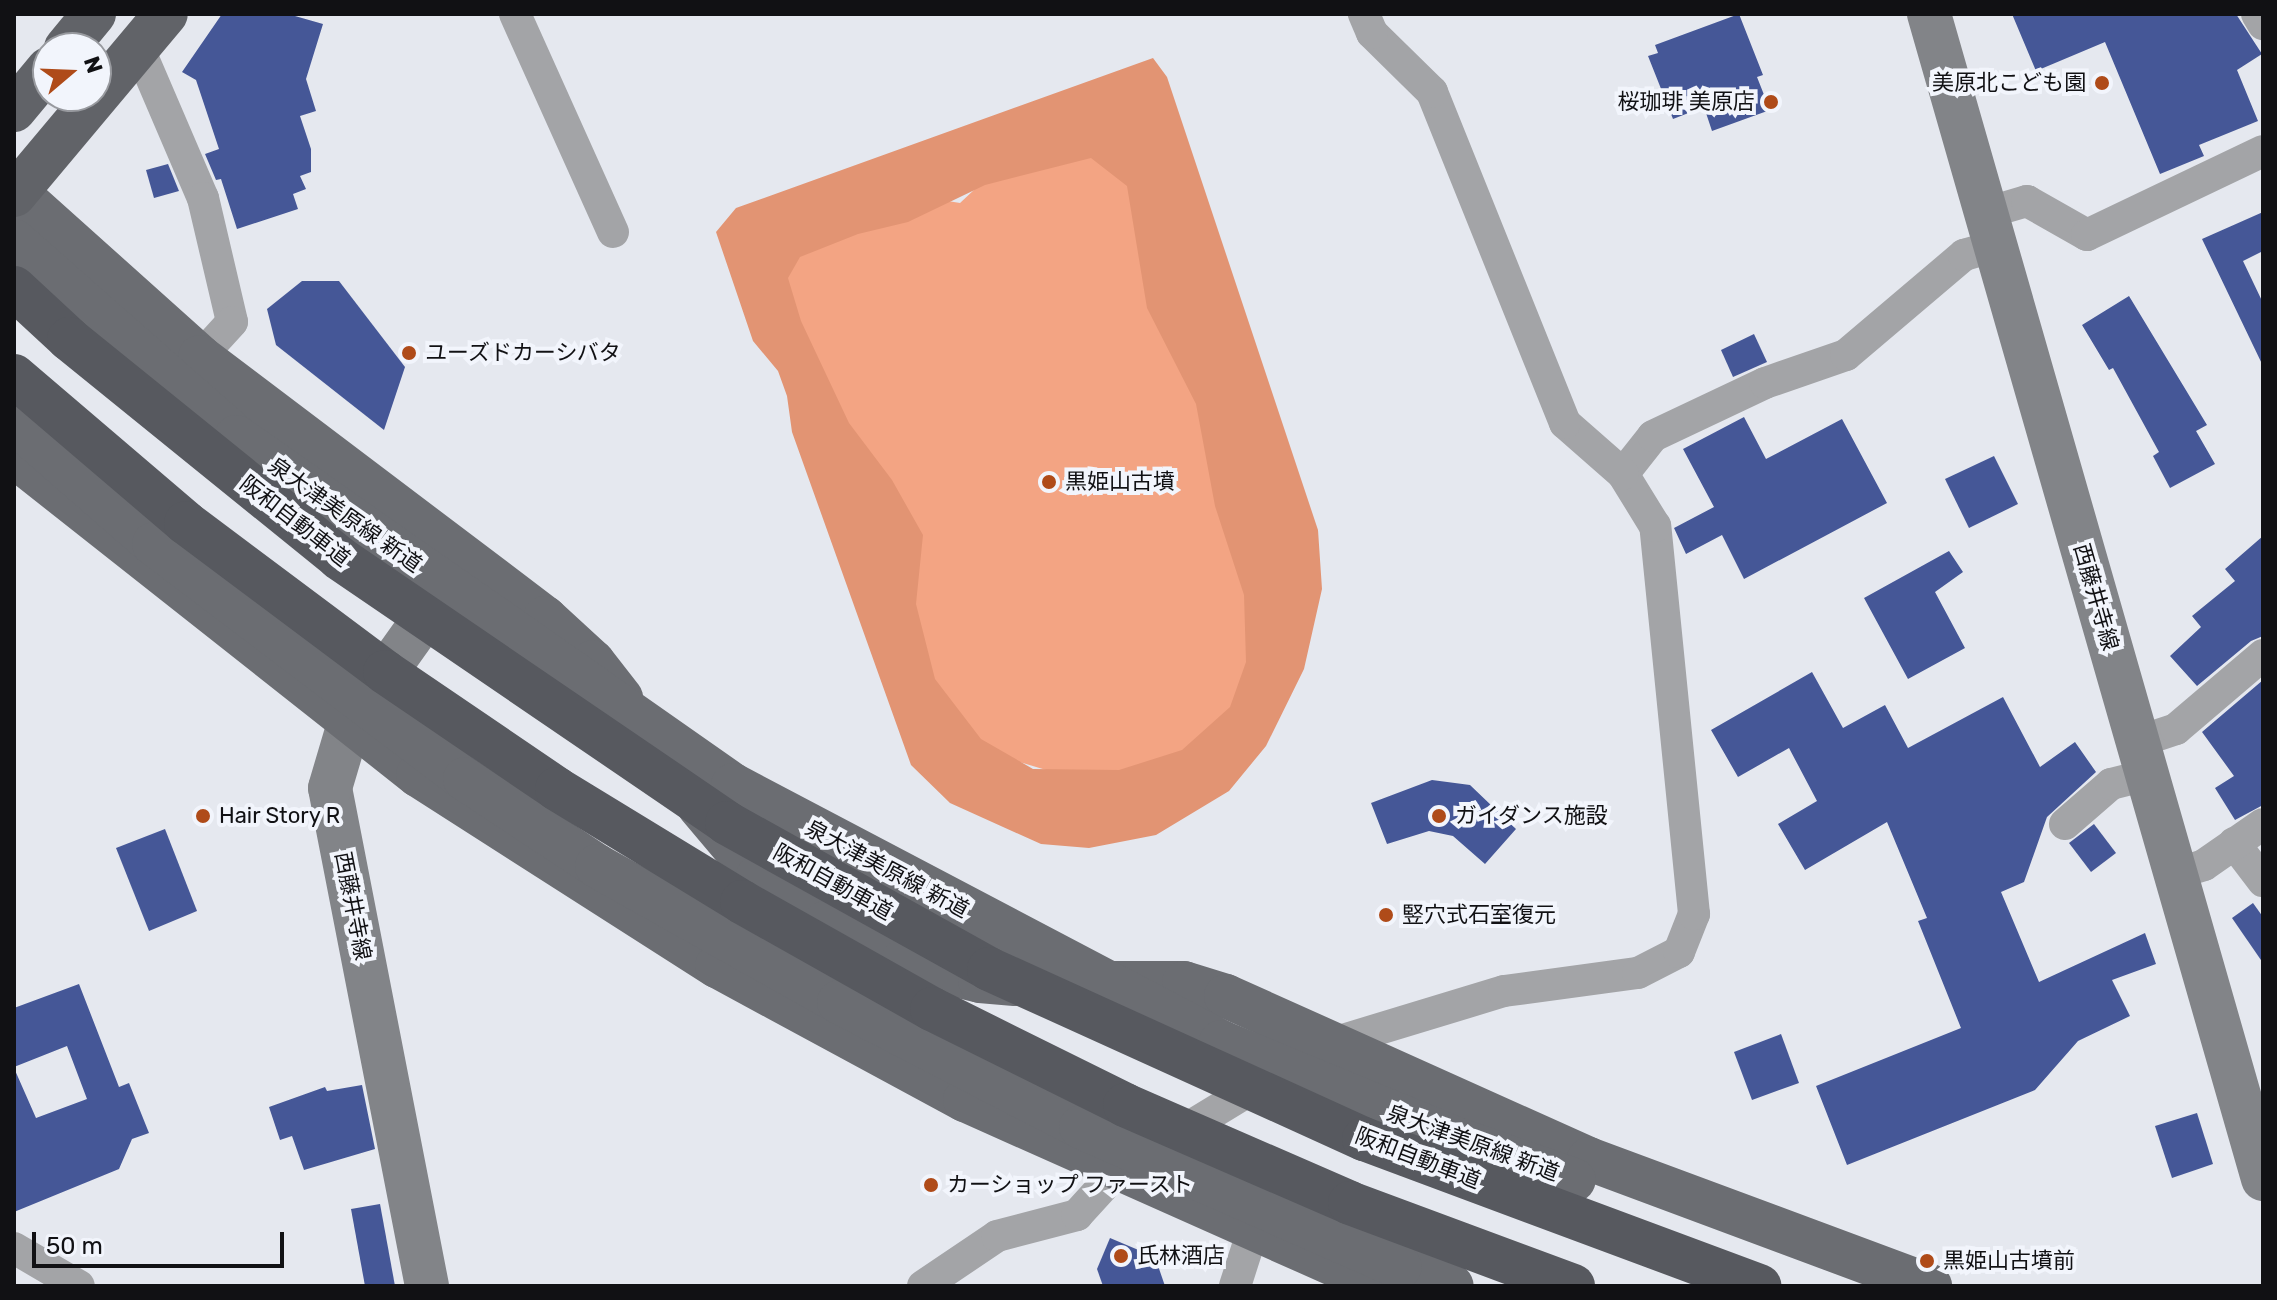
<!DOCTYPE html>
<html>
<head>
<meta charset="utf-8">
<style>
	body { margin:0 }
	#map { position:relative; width:2277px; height:1300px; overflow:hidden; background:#e5e8ef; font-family:Rubik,"Noto Sans JP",sans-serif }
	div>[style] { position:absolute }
	.forest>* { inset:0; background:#f3a483 }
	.water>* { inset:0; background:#e29473 }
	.building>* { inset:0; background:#455797 }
	.minor>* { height:32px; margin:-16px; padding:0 16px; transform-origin:16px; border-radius:16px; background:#a3a4a7 }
	.secondary>* { height:44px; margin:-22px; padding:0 22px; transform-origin:22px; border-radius:22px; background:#828488 }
	.primary>* { height:44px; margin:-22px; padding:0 22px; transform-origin:22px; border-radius:22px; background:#6b6d72 }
	.trunk>* { height:44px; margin:-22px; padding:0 22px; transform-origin:22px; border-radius:22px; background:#616368 }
	.primary-bridge>* { height:44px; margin:-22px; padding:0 22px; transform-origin:22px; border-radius:22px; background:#6b6d72 }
	.motorway-bridge>* { height:44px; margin:-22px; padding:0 22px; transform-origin:22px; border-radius:22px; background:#57595f }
	.dots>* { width:22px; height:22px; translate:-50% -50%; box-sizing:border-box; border:4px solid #f2f5fc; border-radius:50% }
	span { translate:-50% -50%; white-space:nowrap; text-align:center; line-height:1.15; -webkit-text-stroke:8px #f2f5fc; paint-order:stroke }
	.poi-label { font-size:22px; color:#111114 }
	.right { translate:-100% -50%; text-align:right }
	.left { translate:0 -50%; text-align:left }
	.street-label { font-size:22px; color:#111114 }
	.frame { position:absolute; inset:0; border:16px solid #111114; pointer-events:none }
	.north { position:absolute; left:32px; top:32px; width:80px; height:80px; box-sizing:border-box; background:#f2f5fc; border:2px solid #989a9f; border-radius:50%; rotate:71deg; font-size:22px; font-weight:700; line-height:32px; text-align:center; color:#111114 }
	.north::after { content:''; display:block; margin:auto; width:28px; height:36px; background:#af4b19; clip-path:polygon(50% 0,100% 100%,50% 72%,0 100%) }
	.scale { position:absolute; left:32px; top:1232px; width:252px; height:36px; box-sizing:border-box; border:4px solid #111114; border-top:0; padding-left:10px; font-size:24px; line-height:28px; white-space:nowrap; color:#111114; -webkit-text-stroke:6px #f2f5fc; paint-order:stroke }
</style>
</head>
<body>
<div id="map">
	<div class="forest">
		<i style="clip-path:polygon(1115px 141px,1201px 353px,1263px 602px,1248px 699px,1194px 759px,1086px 782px,983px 751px,922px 663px,862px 452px,777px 288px,806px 231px,917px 196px,960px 203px,1005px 161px)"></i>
	</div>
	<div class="water">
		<i style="clip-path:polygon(evenodd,1153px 58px,1167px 77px,1318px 530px,1322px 589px,1304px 669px,1266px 746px,1229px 791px,1156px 835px,1089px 848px,1041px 844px,950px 803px,911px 765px,792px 432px,787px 396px,778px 371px,753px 341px,716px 232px,736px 208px,1153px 58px,1091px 158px,1127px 186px,1147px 308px,1196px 404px,1215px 506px,1244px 595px,1246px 662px,1230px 707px,1182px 750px,1119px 770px,1033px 769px,981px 739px,935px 679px,916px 604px,923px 535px,892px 480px,849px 423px,801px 321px,788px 278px,800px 257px,858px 234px,908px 222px,985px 185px,1091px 158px)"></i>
	</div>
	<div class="building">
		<i style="clip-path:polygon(222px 14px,288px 14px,323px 24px,306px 79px,316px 111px,300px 116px,311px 149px,311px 172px,300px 176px,306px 189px,293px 194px,298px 209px,237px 229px,221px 179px,216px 180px,205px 154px,219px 149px,196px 80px,182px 72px)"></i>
		<i style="clip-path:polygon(1739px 14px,1763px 75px,1757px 77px,1770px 110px,1712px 131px,1704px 107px,1673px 119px,1648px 56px,1658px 53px,1655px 45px)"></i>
		<i style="clip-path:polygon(2012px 14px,2236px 14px,2262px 54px,2237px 70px,2258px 121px,2199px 145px,2204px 156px,2160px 174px,2105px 42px,2036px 71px)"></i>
		<i style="clip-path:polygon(168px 164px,179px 191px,154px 198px,146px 170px)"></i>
		<i style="clip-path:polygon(2263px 212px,2263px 251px,2243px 261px,2263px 303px,2263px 366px,2202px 239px)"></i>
		<i style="clip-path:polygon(302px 281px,339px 281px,405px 367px,384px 430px,276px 345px,267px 309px)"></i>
		<i style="clip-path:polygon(2129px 296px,2207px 425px,2196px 431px,2215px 464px,2170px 488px,2153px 456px,2159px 452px,2113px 368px,2109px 370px,2082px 325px)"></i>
		<i style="clip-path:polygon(1754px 334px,1767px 362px,1733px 377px,1721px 350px)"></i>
		<i style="clip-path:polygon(1744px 417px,1766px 459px,1842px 419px,1887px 503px,1744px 579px,1722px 535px,1686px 554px,1674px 528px,1714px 507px,1683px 449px)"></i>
		<i style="clip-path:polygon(1994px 456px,2018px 504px,1969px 528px,1945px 479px)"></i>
		<i style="clip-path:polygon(2263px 536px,2263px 636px,2251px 641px,2197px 686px,2170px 656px,2201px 627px,2192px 616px,2235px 581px,2225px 569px)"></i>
		<i style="clip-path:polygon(1949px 551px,1963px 572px,1935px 592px,1965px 648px,1908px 679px,1864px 598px)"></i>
		<i style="clip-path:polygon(1812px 672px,1843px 728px,1885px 705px,1908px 748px,2003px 697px,2040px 767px,2075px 742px,2096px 772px,2047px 817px,2024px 882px,2001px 892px,2039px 982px,2145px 933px,2156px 964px,2112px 980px,2130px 1016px,2078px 1041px,2035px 1090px,1847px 1165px,1816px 1086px,1961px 1028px,1918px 921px,1927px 918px,1887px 822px,1805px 870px,1778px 824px,1817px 801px,1789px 748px,1738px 777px,1711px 730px)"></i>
		<i style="clip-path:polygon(2263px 680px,2263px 805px,2235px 820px,2215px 788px,2234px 776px,2202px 732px)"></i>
		<i style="clip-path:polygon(1432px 780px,1470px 785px,1516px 829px,1485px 864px,1453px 836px,1429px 831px,1387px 844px,1371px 803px)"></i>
		<i style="clip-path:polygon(2094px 824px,2116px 853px,2091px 872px,2069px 843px)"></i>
		<i style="clip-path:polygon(165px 829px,197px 911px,149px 931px,116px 848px)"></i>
		<i style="clip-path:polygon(2253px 903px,2263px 917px,2263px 963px,2232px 918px)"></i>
		<i style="clip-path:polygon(79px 984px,119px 1087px,129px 1083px,149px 1133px,132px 1139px,119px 1169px,14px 1212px,14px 1068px,36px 1118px,87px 1099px,67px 1046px,14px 1067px,14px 1008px)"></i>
		<i style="clip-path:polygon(1781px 1034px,1799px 1083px,1752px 1100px,1734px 1052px)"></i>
		<i style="clip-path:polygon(362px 1085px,375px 1149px,304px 1170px,292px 1136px,280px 1140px,269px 1107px,325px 1087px,327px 1091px)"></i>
		<i style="clip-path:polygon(2197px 1113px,2213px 1164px,2172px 1178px,2155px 1126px)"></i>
		<i style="clip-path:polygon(380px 1204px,395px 1286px,365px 1286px,351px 1209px)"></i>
		<i style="clip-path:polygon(1110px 1238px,1155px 1257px,1165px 1286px,1103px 1286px,1097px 1269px)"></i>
	</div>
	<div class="minor">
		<i style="left:515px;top:14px;width:239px;rotate:65.8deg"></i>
		<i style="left:2257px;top:14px;width:12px;rotate:59deg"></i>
		<i style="left:139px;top:49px;width:162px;rotate:66.8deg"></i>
		<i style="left:203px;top:198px;width:127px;rotate:76.8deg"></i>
		<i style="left:232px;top:322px;width:47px;rotate:132.4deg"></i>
		<i style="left:1986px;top:213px;width:43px;rotate:-16.3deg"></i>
		<i style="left:2027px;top:201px;width:69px;rotate:29.5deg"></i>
		<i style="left:2087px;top:235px;width:195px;rotate:-25.5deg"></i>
		<i style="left:1623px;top:474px;width:48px;rotate:-51.7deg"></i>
		<i style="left:1653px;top:436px;width:124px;rotate:-25.3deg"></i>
		<i style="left:1765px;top:383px;width:86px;rotate:-19.1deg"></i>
		<i style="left:1846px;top:355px;width:155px;rotate:-40.3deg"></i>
		<i style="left:1964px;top:255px;width:32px;rotate:-16deg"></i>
		<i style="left:2137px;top:742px;width:41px;rotate:-18.4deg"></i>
		<i style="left:2176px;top:729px;width:114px;rotate:-40.4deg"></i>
		<i style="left:2065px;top:824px;width:61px;rotate:-41deg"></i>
		<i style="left:2111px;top:784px;width:37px;rotate:-14deg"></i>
		<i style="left:2234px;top:843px;width:48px;rotate:52.7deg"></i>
		<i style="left:2175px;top:874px;width:30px;rotate:-17deg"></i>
		<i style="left:2204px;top:865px;width:72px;rotate:-34.8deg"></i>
		<i style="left:1323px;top:1046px;width:189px;rotate:-16.9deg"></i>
		<i style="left:1504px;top:991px;width:135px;rotate:-7.7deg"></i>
		<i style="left:1638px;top:973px;width:46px;rotate:-27.1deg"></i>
		<i style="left:1679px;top:952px;width:41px;rotate:-68.5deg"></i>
		<i style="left:1694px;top:914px;width:390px;rotate:-95.7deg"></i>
		<i style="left:1655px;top:526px;width:61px;rotate:-121.6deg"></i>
		<i style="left:1623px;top:474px;width:77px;rotate:-138.7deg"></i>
		<i style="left:1565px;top:423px;width:357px;rotate:-111.9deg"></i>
		<i style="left:1432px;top:92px;width:84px;rotate:-135.5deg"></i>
		<i style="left:1372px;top:33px;width:21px;rotate:-113deg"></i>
		<i style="left:14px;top:1248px;width:75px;rotate:30.3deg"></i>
		<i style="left:923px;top:1286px;width:89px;rotate:-34deg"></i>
		<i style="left:997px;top:1236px;width:83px;rotate:-14.7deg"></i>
		<i style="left:1077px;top:1215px;width:59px;rotate:-47.7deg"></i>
		<i style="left:1117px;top:1171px;width:175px;rotate:-31.4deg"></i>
		<i style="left:1235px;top:1286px;width:59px;rotate:-72.2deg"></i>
	</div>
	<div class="secondary">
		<i style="left:1929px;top:14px;width:1212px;rotate:74deg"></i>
		<i style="left:427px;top:1286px;width:507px;rotate:-101.02deg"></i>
		<i style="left:330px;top:788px;width:67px;rotate:-73.5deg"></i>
		<i style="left:349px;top:724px;width:171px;rotate:-54.5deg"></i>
	</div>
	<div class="primary">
		<i style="left:14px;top:190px;width:250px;rotate:41.9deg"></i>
		<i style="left:200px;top:357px;width:433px;rotate:37.1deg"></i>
		<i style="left:545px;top:618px;width:65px;rotate:42.5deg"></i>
		<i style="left:593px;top:662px;width:46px;rotate:52.1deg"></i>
		<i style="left:14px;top:456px;width:515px;rotate:38.29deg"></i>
		<i style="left:418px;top:775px;width:355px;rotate:32.6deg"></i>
		<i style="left:717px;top:966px;width:282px;rotate:28.4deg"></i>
		<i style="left:965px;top:1100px;width:457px;rotate:24deg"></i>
		<i style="left:699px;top:806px;width:92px;rotate:49.9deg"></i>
		<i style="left:758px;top:876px;width:82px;rotate:35deg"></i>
		<i style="left:825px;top:923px;width:86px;rotate:26.9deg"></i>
		<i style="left:902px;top:962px;width:80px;rotate:13.7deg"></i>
		<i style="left:980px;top:981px;width:35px;rotate:5deg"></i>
		<i style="left:1095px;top:983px;width:89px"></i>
		<i style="left:1184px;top:983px;width:44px;rotate:17.2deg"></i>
		<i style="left:1226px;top:996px;width:398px;rotate:24.2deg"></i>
		<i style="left:1589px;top:1159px;width:364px;rotate:20.4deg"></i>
		<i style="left:1451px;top:1137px;width:130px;rotate:19.3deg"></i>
		<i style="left:1400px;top:1267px;width:55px;rotate:20.1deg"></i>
	</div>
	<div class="trunk">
		<i style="left:66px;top:48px;width:44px;rotate:-50.5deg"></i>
		<i style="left:14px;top:110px;width:53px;rotate:-50.3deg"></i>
		<i style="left:14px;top:195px;width:236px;rotate:-50deg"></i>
	</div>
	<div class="primary-bridge">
		<i style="left:14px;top:241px;width:296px;rotate:41.4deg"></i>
		<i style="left:236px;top:437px;width:607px;rotate:35deg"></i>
		<i style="left:733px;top:785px;width:552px;rotate:27.77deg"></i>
		<i style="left:1221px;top:1042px;width:249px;rotate:22.4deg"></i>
		<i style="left:14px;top:422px;width:186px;rotate:41.1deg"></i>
		<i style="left:154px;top:544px;width:390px;rotate:37.1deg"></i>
		<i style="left:465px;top:779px;width:158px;rotate:33.4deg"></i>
		<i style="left:597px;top:866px;width:278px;rotate:29.3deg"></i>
		<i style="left:839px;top:1002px;width:272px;rotate:27.3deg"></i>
		<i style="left:1081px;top:1127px;width:348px;rotate:23.7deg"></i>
	</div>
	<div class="motorway-bridge">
		<i style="left:14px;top:288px;width:75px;rotate:42.8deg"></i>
		<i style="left:69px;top:339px;width:348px;rotate:39deg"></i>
		<i style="left:339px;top:558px;width:470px;rotate:34.3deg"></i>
		<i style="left:727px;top:823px;width:300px;rotate:29.1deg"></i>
		<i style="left:989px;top:969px;width:412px;rotate:24.4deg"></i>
		<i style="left:1364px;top:1139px;width:422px;rotate:20.4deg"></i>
		<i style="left:14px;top:376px;width:226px;rotate:40.5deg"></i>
		<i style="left:186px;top:523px;width:249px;rotate:36.8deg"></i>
		<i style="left:385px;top:672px;width:208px;rotate:34.2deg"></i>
		<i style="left:557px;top:789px;width:217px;rotate:31.4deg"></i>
		<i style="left:742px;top:902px;width:218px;rotate:29.4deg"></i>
		<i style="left:932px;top:1009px;width:216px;rotate:26.4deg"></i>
		<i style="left:1125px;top:1105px;width:245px;rotate:23.5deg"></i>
		<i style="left:1350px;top:1203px;width:238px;rotate:20.4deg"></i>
	</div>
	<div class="dots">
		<i style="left:2102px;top:83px;background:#af4b19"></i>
		<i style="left:1771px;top:102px;background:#af4b19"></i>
		<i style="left:409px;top:353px;background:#af4b19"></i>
		<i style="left:1049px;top:482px;background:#af4b19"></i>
		<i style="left:203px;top:816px;background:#af4b19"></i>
		<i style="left:1439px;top:816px;background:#af4b19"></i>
		<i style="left:1386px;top:915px;background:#af4b19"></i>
		<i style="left:931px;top:1185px;background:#af4b19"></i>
		<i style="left:1121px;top:1256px;background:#af4b19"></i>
		<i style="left:1927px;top:1261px;background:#af4b19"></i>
	</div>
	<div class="poi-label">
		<span class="right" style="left:2086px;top:83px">美原北こども園</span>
		<span class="right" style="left:1755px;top:102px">桜珈琲 美原店</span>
		<span class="left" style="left:425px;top:353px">ユーズドカーシバタ</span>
		<span class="left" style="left:1065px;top:482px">黒姫山古墳</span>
		<span class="left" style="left:219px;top:816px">Hair Story R</span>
		<span class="left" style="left:1455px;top:816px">ガイダンス施設</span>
		<span class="left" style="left:1402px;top:915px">竪穴式石室復元</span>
		<span class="left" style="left:947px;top:1185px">カーショップ ファースト</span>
		<span class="left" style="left:1137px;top:1256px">氏林酒店</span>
		<span class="left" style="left:1943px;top:1261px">黒姫山古墳前</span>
	</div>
	<div class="street-label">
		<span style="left:345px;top:515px;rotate:35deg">泉大津美原線 新道</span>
		<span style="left:295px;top:521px;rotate:38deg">阪和自動車道</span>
		<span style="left:2096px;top:597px;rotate:74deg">西藤井寺線</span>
		<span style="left:887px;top:869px;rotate:28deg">泉大津美原線 新道</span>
		<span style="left:833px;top:882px;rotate:29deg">阪和自動車道</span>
		<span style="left:353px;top:906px;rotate:79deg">西藤井寺線</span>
		<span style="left:1473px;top:1143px;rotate:20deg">泉大津美原線 新道</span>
		<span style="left:1418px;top:1158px;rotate:21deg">阪和自動車道</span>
	</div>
	<div class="frame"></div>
	<div class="north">N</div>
	<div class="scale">50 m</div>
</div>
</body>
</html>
